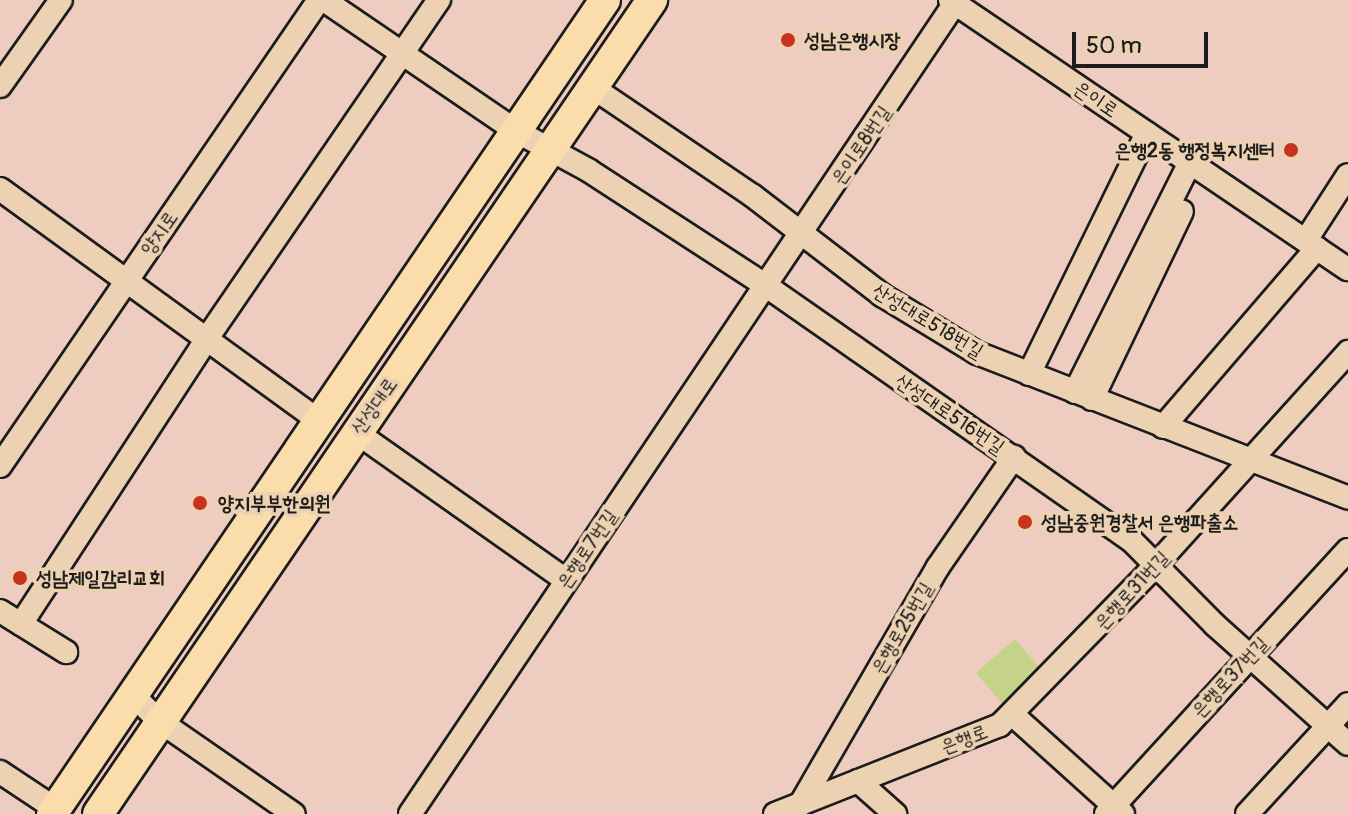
<!DOCTYPE html>
<html>
<head>
<meta charset="utf-8">
<style>
	body { margin:0 }
	#map { position:relative; width:1348px; height:814px; overflow:hidden; background:#eeccbf; font-family:Pangolin,"Poor Story",sans-serif }
	div>[style] { position:absolute }
	.green>* { inset:0; background:#c4d388 }
	.roads { filter:drop-shadow(2px 0 #1c1c1c) drop-shadow(-2px 0 #1c1c1c) drop-shadow(0 2px #1c1c1c) drop-shadow(0 -2px #1c1c1c) }
	.minor>* { height:22px; margin:-11px; padding:0 11px; transform-origin:11px; border-radius:11px; background:#ecd2b3 }
	.major>* { height:30px; margin:-15px; padding:0 15px; transform-origin:15px; border-radius:15px; background:#fbddab }
	.dots>* { width:22px; height:22px; translate:-50% -50%; box-sizing:border-box; border:4px solid #ecd2b3; border-radius:50% }
	span { translate:-50% -50%; white-space:nowrap; text-align:center; line-height:1.15; -webkit-text-stroke:7px #ecd2b3; paint-order:stroke }
	.poi-label { font-size:20px; color:#1c1c1c; font-weight:700 }
	.left { translate:0 -50%; text-align:left }
	.right { translate:-100% -50%; text-align:right }
	.street-label { font-size:20px; color:#1c1c1c }
	.scale { position:absolute; left:1072px; top:32px; width:136px; height:36px; box-sizing:border-box; border:4px solid #1c1c1c; border-top:0; padding-left:10px; font-size:24px; line-height:28px; white-space:nowrap; color:#1c1c1c; -webkit-text-stroke:6px #ecd2b3; paint-order:stroke }
</style>
</head>
<body>
<div id="map">
	<div class="green">
		<i style="clip-path:polygon(1015px 639px,1045px 674px,1005px 707px,976px 673px)"></i>
	</div>
	<div class="roads">
		<div class="minor">
			<i style="left:324px;top:0;width:232px;rotate:34.3deg"></i>
			<i style="left:516px;top:131px;width:82px;rotate:28.4deg"></i>
			<i style="left:588px;top:170px;width:211px;rotate:33deg"></i>
			<i style="left:765px;top:285px;width:446px;rotate:34.9deg"></i>
			<i style="left:1131px;top:540px;width:120px;rotate:45.3deg"></i>
			<i style="left:1215px;top:625px;width:178px;rotate:41.8deg"></i>
			<i style="left:950px;top:0;width:480px;rotate:34.1deg"></i>
			<i style="left:0;top:86px;width:105px;rotate:-54.7deg"></i>
			<i style="left:592px;top:87px;width:194px;rotate:34.1deg"></i>
			<i style="left:753px;top:196px;width:163px;rotate:37.5deg"></i>
			<i style="left:882px;top:295px;width:111px;rotate:31.4deg"></i>
			<i style="left:977px;top:353px;width:398px;rotate:21.3deg"></i>
			<i style="left:0;top:189px;width:394px;rotate:36deg"></i>
			<i style="left:1306px;top:240px;width:77px;rotate:-57.1deg"></i>
			<i style="left:1029px;top:374px;width:268px;rotate:-63.9deg"></i>
			<i style="left:1075px;top:392px;width:257px;rotate:-63.4deg"></i>
			<i style="left:1092px;top:399px;width:208px;rotate:-64.4deg"></i>
			<i style="left:1163px;top:427px;width:236px;rotate:-49.3deg"></i>
			<i style="left:356px;top:432px;width:257px;rotate:35.2deg"></i>
			<i style="left:0;top:466px;width:565px;rotate:-55.61deg"></i>
			<i style="left:0;top:611px;width:78px;rotate:31.8deg"></i>
			<i style="left:21px;top:624px;width:343px;rotate:-56.9deg"></i>
			<i style="left:208px;top:337px;width:409px;rotate:-55.6deg"></i>
			<i style="left:133px;top:695px;width:35px;rotate:45deg"></i>
			<i style="left:158px;top:720px;width:165px;rotate:34.7deg"></i>
			<i style="left:1013px;top:715px;width:148px;rotate:42deg"></i>
			<i style="left:0;top:772px;width:67px;rotate:33.5deg"></i>
			<i style="left:858px;top:781px;width:50px;rotate:41.7deg"></i>
			<i style="left:800px;top:805px;width:275px;rotate:-59.9deg"></i>
			<i style="left:938px;top:567px;width:134px;rotate:-55.4deg"></i>
			<i style="left:410px;top:814px;width:981px;rotate:-56.1deg"></i>
			<i style="left:775px;top:814px;width:242px;rotate:-21.6deg"></i>
			<i style="left:1000px;top:725px;width:221px;rotate:-45.7deg"></i>
			<i style="left:1154px;top:567px;width:290px;rotate:-47.9deg"></i>
			<i style="left:1106px;top:814px;width:358px;rotate:-47.5deg"></i>
			<i style="left:1247px;top:814px;width:149px;rotate:-47.4deg"></i>
		</div>
		<div class="major">
			<i style="left:52px;top:814px;width:984px;rotate:-55.81deg"></i>
			<i style="left:98px;top:814px;width:985px;rotate:-55.76deg"></i>
		</div>
	</div>
	<div class="dots">
		<i style="left:788px;top:40px;background:#c8321e"></i>
		<i style="left:1291px;top:150px;background:#c8321e"></i>
		<i style="left:200px;top:503px;background:#c8321e"></i>
		<i style="left:1025px;top:522px;background:#c8321e"></i>
		<i style="left:20px;top:578px;background:#c8321e"></i>
	</div>
	<div class="poi-label">
		<span class="left" style="left:804px;top:40px">성남은행시장</span>
		<span class="right" style="left:1275px;top:150px">은행2동 행정복지센터</span>
		<span class="left" style="left:218px;top:503px">양지부부한의원</span>
		<span class="left" style="left:1041px;top:522px">성남중원경찰서 은행파출소</span>
		<span class="left" style="left:36px;top:578px">성남제일감리교회</span>
	</div>
	<div class="street-label">
		<span style="left:1096px;top:99px;rotate:34deg">은이로</span>
		<span style="left:861px;top:145px;rotate:-56deg">은이로8번길</span>
		<span style="left:159px;top:233px;rotate:-55deg">양지로</span>
		<span style="left:928px;top:321px;rotate:31deg">산성대로518번길</span>
		<span style="left:374px;top:406px;rotate:-55deg">산성대로</span>
		<span style="left:950px;top:414px;rotate:34deg">산성대로516번길</span>
		<span style="left:587px;top:549px;rotate:-56deg">은행로7번길</span>
		<span style="left:1132px;top:590px;rotate:-47deg">은행로31번길</span>
		<span style="left:902px;top:628px;rotate:-60deg">은행로25번길</span>
		<span style="left:1230px;top:677px;rotate:-47deg">은행로37번길</span>
		<span style="left:964px;top:739px;rotate:-21deg">은행로</span>
	</div>
	<div class="scale">50 m</div>
</div>
</body>
</html>
